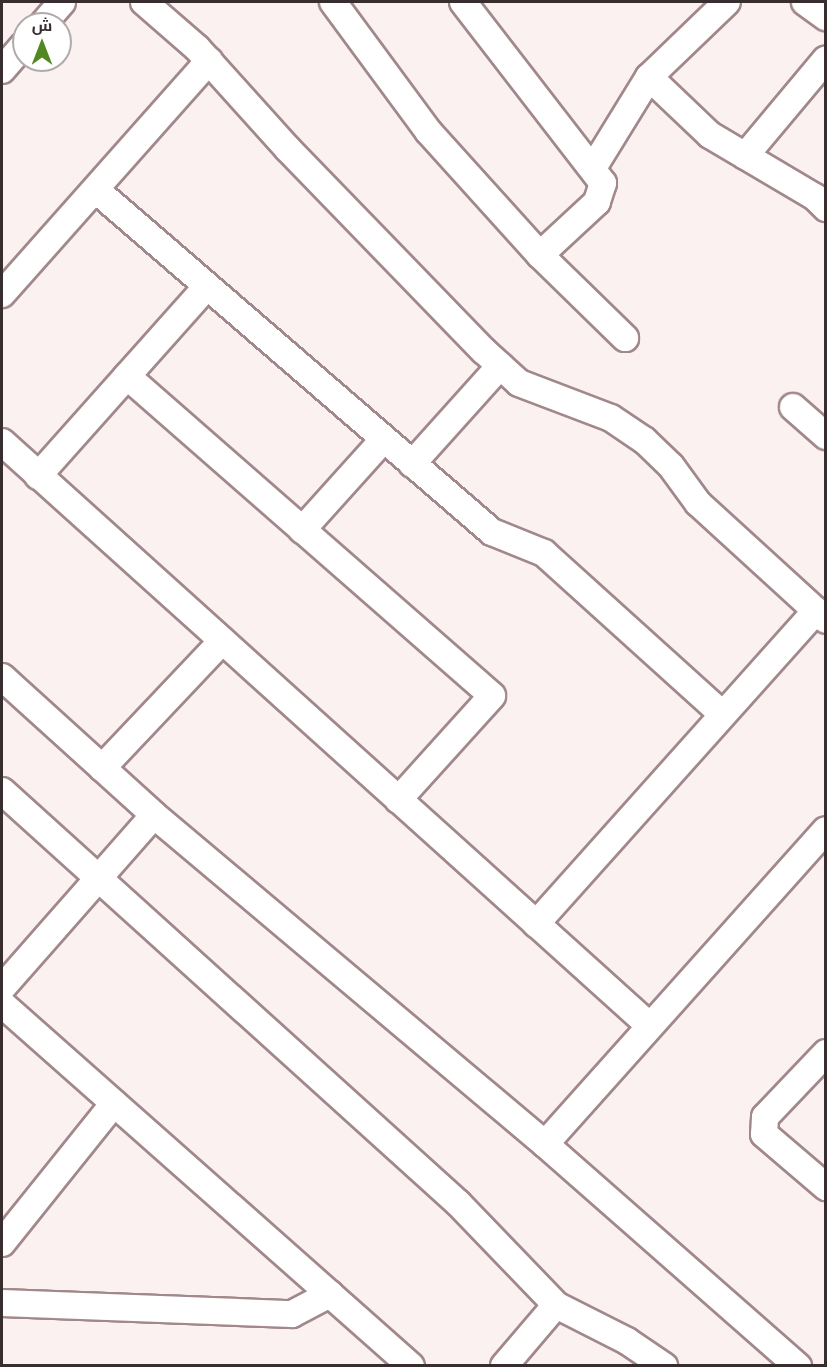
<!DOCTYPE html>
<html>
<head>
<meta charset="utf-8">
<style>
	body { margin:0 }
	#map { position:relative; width:827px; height:1367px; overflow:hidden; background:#fcf1f1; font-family:"Alegreya Sans",Cairo,sans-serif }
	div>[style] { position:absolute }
	.roads { filter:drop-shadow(2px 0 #a1888a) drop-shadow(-2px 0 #a1888a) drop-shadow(0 2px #a1888a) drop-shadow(0 -2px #a1888a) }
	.minor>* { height:26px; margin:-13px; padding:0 13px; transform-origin:13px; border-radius:13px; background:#fff }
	span { translate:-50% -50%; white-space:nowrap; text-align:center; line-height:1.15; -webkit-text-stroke:4.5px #fff; paint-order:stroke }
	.frame { position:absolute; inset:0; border:3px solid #382e2f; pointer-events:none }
	.north { position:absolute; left:12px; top:12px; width:60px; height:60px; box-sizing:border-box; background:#fff; border:2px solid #afabac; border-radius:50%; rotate:0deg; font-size:16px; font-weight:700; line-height:24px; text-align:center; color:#382e2f }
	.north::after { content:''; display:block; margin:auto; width:21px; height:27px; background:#528821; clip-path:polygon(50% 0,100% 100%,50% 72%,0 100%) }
</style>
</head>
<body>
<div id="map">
	<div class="roads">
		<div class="minor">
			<i style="left:144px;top:2px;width:70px;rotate:41deg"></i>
			<i style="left:197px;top:48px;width:136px;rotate:48deg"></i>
			<i style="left:288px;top:149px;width:281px;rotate:45.9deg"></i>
			<i style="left:484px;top:351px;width:47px;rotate:42.4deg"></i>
			<i style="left:519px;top:383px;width:98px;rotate:20.8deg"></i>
			<i style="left:611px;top:418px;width:40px;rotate:34deg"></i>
			<i style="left:644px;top:440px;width:37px;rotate:44deg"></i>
			<i style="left:671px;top:466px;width:46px;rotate:53.9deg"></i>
			<i style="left:698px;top:503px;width:173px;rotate:42.4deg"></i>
			<i style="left:333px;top:2px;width:160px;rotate:53.6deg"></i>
			<i style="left:428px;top:131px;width:167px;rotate:47.9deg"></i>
			<i style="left:540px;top:255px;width:119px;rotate:44.3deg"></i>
			<i style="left:463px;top:2px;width:229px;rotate:52.3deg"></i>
			<i style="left:603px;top:183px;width:20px;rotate:108deg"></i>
			<i style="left:597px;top:202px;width:78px;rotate:137.1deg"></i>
			<i style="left:805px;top:2px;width:26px;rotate:36deg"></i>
			<i style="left:43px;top:24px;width:29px;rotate:-49deg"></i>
			<i style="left:2px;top:70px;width:33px;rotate:-49deg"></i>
			<i style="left:649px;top:77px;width:84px;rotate:43.6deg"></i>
			<i style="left:710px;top:135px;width:122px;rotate:30.6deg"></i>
			<i style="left:815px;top:197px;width:16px;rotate:45deg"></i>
			<i style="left:745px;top:156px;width:126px;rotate:-50.1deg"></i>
			<i style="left:593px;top:168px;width:107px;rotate:-58.4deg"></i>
			<i style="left:649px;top:77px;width:108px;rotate:-43.9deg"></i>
			<i style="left:96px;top:190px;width:523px;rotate:40.82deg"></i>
			<i style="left:492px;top:532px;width:56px;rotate:22deg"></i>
			<i style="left:544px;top:553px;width:240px;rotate:42.1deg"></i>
			<i style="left:2px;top:294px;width:312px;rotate:-48.4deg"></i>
			<i style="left:127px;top:376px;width:485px;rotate:41.2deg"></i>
			<i style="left:492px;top:696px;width:140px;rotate:132.1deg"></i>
			<i style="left:793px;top:407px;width:44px;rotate:41.3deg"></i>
			<i style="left:2px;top:442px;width:872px;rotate:42.03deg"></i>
			<i style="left:412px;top:464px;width:132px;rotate:-48.1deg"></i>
			<i style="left:38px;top:476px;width:254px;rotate:-48.3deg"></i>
			<i style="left:302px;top:530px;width:122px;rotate:-48deg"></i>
			<i style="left:2px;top:677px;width:205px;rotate:42.2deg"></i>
			<i style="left:154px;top:815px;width:511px;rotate:40.08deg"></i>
			<i style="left:545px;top:1144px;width:337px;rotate:41.3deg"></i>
			<i style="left:102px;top:768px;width:175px;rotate:-46.6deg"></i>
			<i style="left:2px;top:791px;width:615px;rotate:42.1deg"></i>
			<i style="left:458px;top:1203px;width:141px;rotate:46.1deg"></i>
			<i style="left:556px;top:1305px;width:80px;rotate:26.9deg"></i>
			<i style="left:627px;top:1341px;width:45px;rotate:34deg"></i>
			<i style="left:536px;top:924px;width:420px;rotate:-48.2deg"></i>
			<i style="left:2px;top:988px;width:230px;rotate:-48.7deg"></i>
			<i style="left:2px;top:1004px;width:546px;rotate:41.51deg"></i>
			<i style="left:826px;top:1053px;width:88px;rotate:133.6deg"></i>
			<i style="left:765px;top:1117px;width:17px;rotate:93deg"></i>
			<i style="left:764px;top:1134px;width:82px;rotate:40.5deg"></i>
			<i style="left:545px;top:1144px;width:421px;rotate:-48.2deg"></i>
			<i style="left:2px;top:1243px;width:179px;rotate:-51.3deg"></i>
			<i style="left:2px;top:1303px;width:290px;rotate:2.2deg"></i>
			<i style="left:292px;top:1314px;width:43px;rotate:-27.8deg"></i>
			<i style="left:504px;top:1366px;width:80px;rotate:-49.6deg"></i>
		</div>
	</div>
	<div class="frame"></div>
	<div class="north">ش</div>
</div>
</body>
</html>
